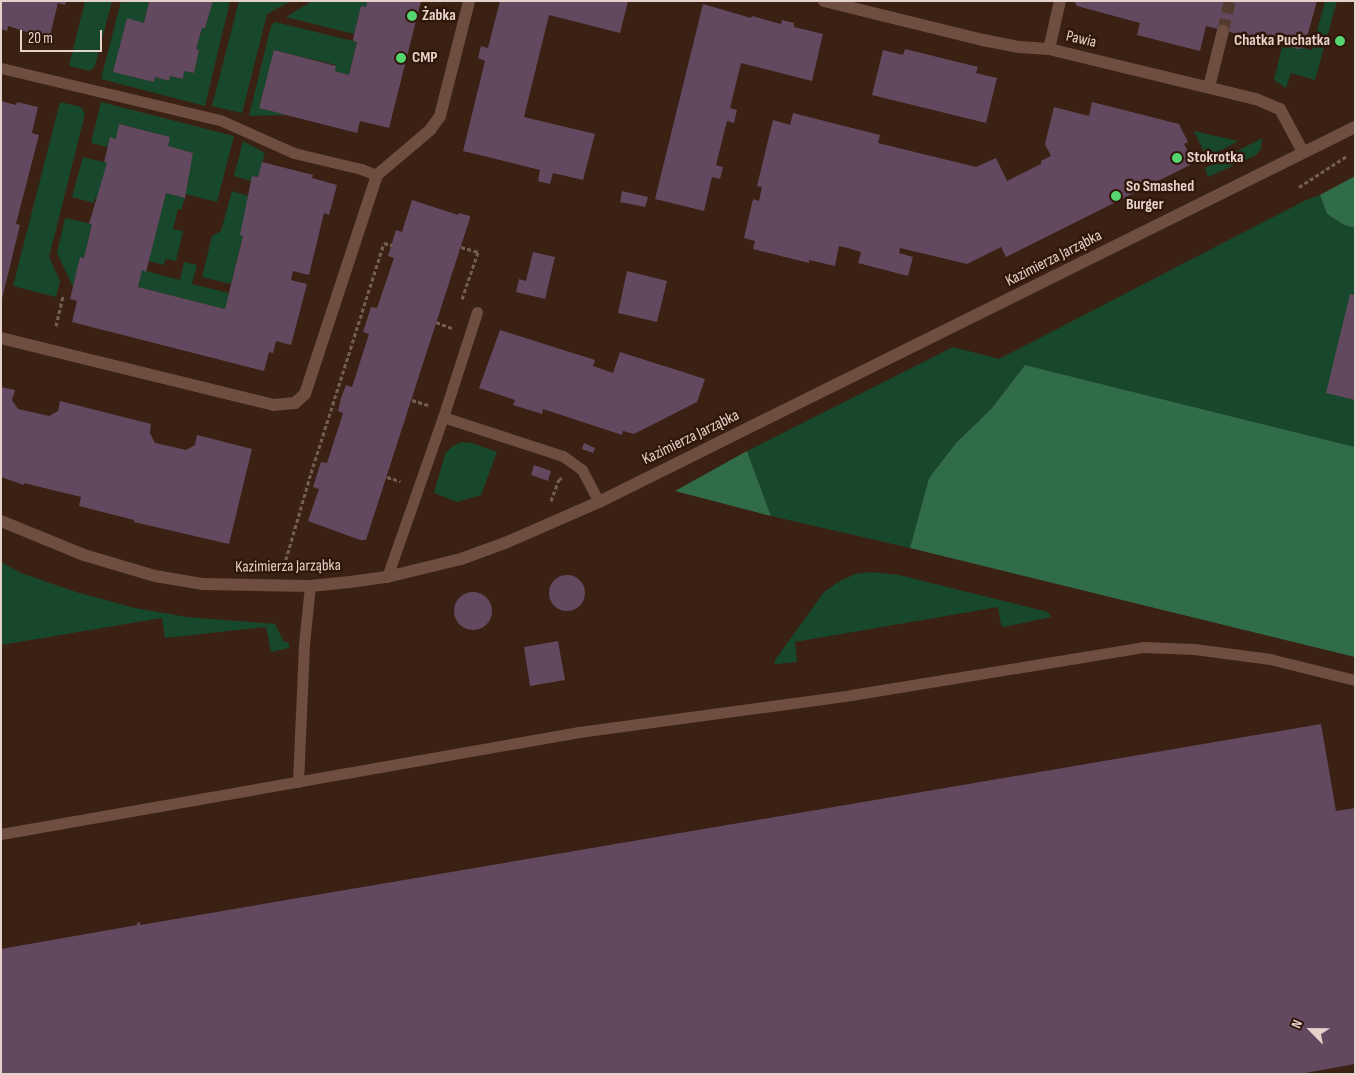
<!DOCTYPE html>
<html>
<head>
<meta charset="utf-8">
<style>
	body { margin:0 }
	#map { position:relative; width:1356px; height:1075px; overflow:hidden; background:#3b2014; font-family:"Sofia Sans Condensed",sans-serif }
	div>[style] { position:absolute }
	.green>* { inset:0; background:#17482c }
	.forest>* { inset:0; background:#306c48 }
	.building>* { inset:0; background:#62495f }
	.round { border-radius:50% }
	.minor-tunnel>* { height:12px; margin-top:-6px; transform-origin:0; background:repeating-linear-gradient(90deg,#543b2f 0 12px,transparent 0 18px) }
	.path>* { height:3px; margin-top:-1.5px; transform-origin:0; background:repeating-linear-gradient(90deg,#755d53 0 4px,transparent 0 6.5px) }
	.service>* { height:11px; margin:-5.5px; padding:0 5.5px; transform-origin:5.5px; border-radius:5.5px; background:#6d4e41 }
	.minor>* { height:12px; margin:-6px; padding:0 6px; transform-origin:6px; border-radius:6px; background:#6d4e41 }
	.dots>* { width:14px; height:14px; translate:-50% -50%; box-sizing:border-box; border:2px solid #31160a; border-radius:50% }
	span { translate:-50% -50%; white-space:nowrap; text-align:center; line-height:1.15; -webkit-text-stroke:5px #31160a; paint-order:stroke }
	.poi-label { font-size:16px; color:#e5d2ca; font-weight:700 }
	.left { translate:0 -50%; text-align:left }
	.right { translate:-100% -50%; text-align:right }
	.street-label { font-size:16px; color:#e5d2ca }
	.frame { position:absolute; inset:0; border:2px solid #e5d2ca; pointer-events:none }
	.north { position:absolute; left:1286px; top:1005px; width:50px; height:50px; -webkit-text-stroke:4px #31160a; paint-order:stroke; rotate:293deg; font-size:14px; font-weight:700; line-height:20px; text-align:center; color:#e5d2ca }
	.north::after { content:''; display:block; margin:auto; width:18px; height:22px; background:#e5d2ca; clip-path:polygon(50% 0,100% 100%,50% 72%,0 100%) }
	.scale { position:absolute; left:20px; top:30px; width:82px; height:22px; box-sizing:border-box; border:2px solid #e5d2ca; border-top:0; padding-left:6px; font-size:15px; line-height:18px; white-space:nowrap; color:#e5d2ca; -webkit-text-stroke:4px #31160a; paint-order:stroke }
</style>
</head>
<body>
<div id="map">
	<div class="green">
		<i style="clip-path:polygon(85px 1px,112px 1px,95px 66px,90px 71px,69px 66px)"></i>
		<i style="clip-path:polygon(121px 1px,149px 1px,144px 23px,127px 19px,113px 72px,154px 82px,155px 77px,169px 81px,170px 76px,182px 79px,184px 71px,194px 73px,199px 50px,196px 49px,202px 28px,205px 28px,213px 1px,230px 1px,205px 106px,101px 79px)"></i>
		<i style="clip-path:polygon(239px 1px,291px 1px,267px 14px,242px 113px,212px 106px)"></i>
		<i style="clip-path:polygon(312px 1px,367px 1px,366px 7px,361px 6px,354px 34px,286px 17px)"></i>
		<i style="clip-path:polygon(1325px 1px,1337px 1px,1315px 80px,1291px 73px,1286px 88px,1274px 80px,1282px 47px,1287px 48px,1287px 44px,1312px 50px)"></i>
		<i style="clip-path:polygon(275px 22px,357px 42px,349px 75px,335px 71px,336px 65px,274px 50px,259px 108px,287px 115px,249px 116px,271px 26px)"></i>
		<i style="clip-path:polygon(60px 102px,81px 107px,85px 114px,49px 257px,60px 281px,56px 297px,13px 286px)"></i>
		<i style="clip-path:polygon(101px 102px,234px 136px,217px 202px,185px 194px,189px 180px,186px 179px,193px 153px,168px 146px,170px 137px,120px 124px,116px 139px,110px 138px,107px 147px,91px 143px)"></i>
		<i style="clip-path:polygon(1194px 131px,1238px 141px,1207px 158px)"></i>
		<i style="clip-path:polygon(1262px 138px,1261px 149px,1256px 155px,1208px 177px,1205px 168px)"></i>
		<i style="clip-path:polygon(243px 141px,265px 153px,258px 177px,253px 176px,251px 181px,234px 176px)"></i>
		<i style="clip-path:polygon(83px 157px,107px 163px,98px 199px,95px 198px,94px 203px,72px 197px)"></i>
		<i style="clip-path:polygon(232px 191px,248px 196px,247px 200px,249px 201px,243px 236px,231px 284px,202px 277px,212px 236px,221px 231px)"></i>
		<i style="clip-path:polygon(166px 193px,185px 198px,181px 210px,178px 209px,173px 229px,183px 231px,176px 261px,165px 259px,164px 265px,148px 261px)"></i>
		<i style="clip-path:polygon(1320px 195px,1327px 214px,1344px 225px,1355px 228px,1355px 447px,1025px 365px,992px 408px,956px 443px,929px 478px,910px 548px,771px 516px,747px 451px,953px 347px,999px 359px,1306px 200px)"></i>
		<i style="clip-path:polygon(65px 218px,92px 224px,84px 258px,80px 257px,73px 287px,57px 253px)"></i>
		<i style="clip-path:polygon(184px 262px,197px 265px,192px 284px,229px 293px,225px 309px,138px 287px,142px 270px,180px 280px)"></i>
		<i style="clip-path:polygon(461px 442px,472px 443px,497px 452px,481px 495px,457px 502px,434px 493px,445px 454px,451px 447px)"></i>
		<i style="clip-path:polygon(1px 562px,21px 573px,76px 592px,135px 608px,187px 617px,275px 624px,284px 642px,289px 642px,289px 648px,271px 652px,266px 627px,165px 638px,162px 618px,1px 645px)"></i>
		<i style="clip-path:polygon(870px 572px,899px 575px,1048px 612px,1051px 617px,1004px 627px,1001px 625px,998px 607px,795px 642px,797px 662px,775px 664px,775px 660px,824px 592px,838px 582px,855px 574px)"></i>
	</div>
	<div class="forest">
		<i style="clip-path:polygon(1355px 176px,1355px 228px,1344px 225px,1327px 214px,1320px 195px)"></i>
		<i style="clip-path:polygon(1025px 365px,1355px 447px,1355px 657px,910px 548px,929px 478px,956px 443px,992px 408px)"></i>
		<i style="clip-path:polygon(747px 451px,771px 516px,675px 491px)"></i>
	</div>
	<div class="building">
		<i style="clip-path:polygon(1px 1px,66px 1px,65px 5px,58px 3px,49px 39px,8px 26px,7px 31px,1px 29px)"></i>
		<i style="clip-path:polygon(149px 1px,213px 1px,205px 28px,202px 28px,196px 49px,199px 50px,194px 73px,184px 71px,183px 79px,170px 76px,169px 81px,155px 77px,154px 82px,113px 72px,127px 18px,144px 23px)"></i>
		<i style="clip-path:polygon(367px 1px,421px 1px,389px 128px,360px 121px,357px 133px,259px 108px,274px 50px,336px 66px,335px 71px,349px 75px,357px 42px,353px 41px,354px 34px,361px 6px,366px 7px)"></i>
		<i style="clip-path:polygon(500px 1px,628px 1px,620px 33px,549px 15px,524px 117px,595px 134px,583px 180px,553px 173px,550px 184px,538px 181px,540px 170px,463px 151px,485px 61px,478px 58px,481px 46px,488px 48px)"></i>
		<i style="clip-path:polygon(1074px 1px,1317px 1px,1304px 48px,1298px 49px,1206px 26px,1200px 51px,1137px 35px,1140px 23px,1077px 6px)"></i>
		<i style="clip-path:polygon(703px 4px,751px 18px,752px 16px,781px 24px,782px 20px,794px 23px,794px 27px,823px 34px,812px 81px,741px 63px,730px 108px,737px 110px,734px 123px,727px 121px,716px 165px,723px 167px,720px 179px,712px 177px,704px 211px,655px 199px)"></i>
		<i style="clip-path:polygon(905px 49px,978px 67px,976px 73px,997px 78px,986px 123px,872px 95px,883px 50px,903px 55px)"></i>
		<i style="clip-path:polygon(1px 101px,16px 105px,17px 102px,38px 107px,32px 133px,39px 135px,16px 224px,20px 225px,2px 299px)"></i>
		<i style="clip-path:polygon(1092px 102px,1179px 124px,1188px 142px,1184px 144px,1194px 163px,1006px 257px,1001px 247px,967px 264px,900px 248px,899px 253px,913px 257px,908px 276px,858px 263px,861px 252px,848px 248px,839px 246px,835px 266px,809px 260px,809px 263px,753px 249px,755px 241px,744px 238px,753px 199px,759px 201px,762px 187px,757px 186px,773px 120px,790px 125px,793px 113px,880px 135px,878px 143px,976px 167px,996px 158px,1007px 181px,1041px 164px,1041px 161px,1051px 156px,1045px 144px,1054px 107px,1089px 116px)"></i>
		<i style="clip-path:polygon(119px 124px,170px 137px,168px 146px,193px 153px,185px 198px,166px 193px,146px 272px,142px 270px,138px 287px,225px 309px,243px 236px,240px 235px,252px 176px,258px 177px,262px 162px,313px 175px,312px 178px,337px 185px,329px 215px,324px 213px,309px 275px,293px 271px,291px 280px,307px 284px,291px 345px,276px 341px,273px 353px,269px 352px,264px 371px,72px 322px,77px 301px,70px 299px,80px 257px,84px 258px,92px 224px,89px 224px,107px 163px,104px 162px,110px 137px,116px 139px)"></i>
		<i style="clip-path:polygon(622px 191px,648px 197px,645px 207px,620px 202px)"></i>
		<i style="clip-path:polygon(412px 200px,458px 215px,459px 213px,470px 216px,470px 218px,366px 540px,360px 540px,308px 521px,319px 489px,313px 487px,321px 462px,327px 463px,343px 413px,338px 411px,341px 398px,346px 385px,352px 387px,369px 334px,363px 332px,371px 307px,377px 308px,394px 258px,388px 256px,396px 230px,402px 232px)"></i>
		<i style="clip-path:polygon(533px 252px,555px 257px,545px 299px,516px 292px,519px 279px,526px 281px)"></i>
		<i style="clip-path:polygon(627px 271px,667px 281px,657px 322px,618px 313px)"></i>
		<i style="clip-path:polygon(1350px 294px,1355px 295px,1355px 400px,1326px 393px)"></i>
		<i style="clip-path:polygon(500px 330px,595px 360px,593px 366px,613px 373px,620px 352px,705px 379px,697px 402px,634px 434px,623px 431px,622px 435px,543px 409px,542px 414px,513px 405px,515px 400px,479px 388px)"></i>
		<i style="clip-path:polygon(1px 387px,15px 390px,12px 400px,18px 409px,49px 416px,58px 411px,60px 401px,151px 424px,150px 433px,155px 443px,186px 450px,195px 445px,197px 435px,252px 449px,229px 544px,134px 522px,134px 520px,79px 506px,81px 497px,24px 483px,24px 485px,1px 477px)"></i>
		<i style="clip-path:polygon(584px 443px,595px 448px,593px 453px,582px 449px)"></i>
		<i style="clip-path:polygon(534px 465px,551px 471px,548px 481px,531px 475px)"></i>
		<i class="round" style="left:549px;top:575px;width:36px;height:36px"></i>
		<i class="round" style="left:454px;top:592px;width:38px;height:38px"></i>
		<i style="clip-path:polygon(558px 641px,565px 680px,530px 686px,524px 647px)"></i>
		<i style="clip-path:polygon(1321px 724px,1336px 811px,1355px 808px,1355px 1064px,1300px 1074px,1px 1074px,1px 949px,137px 925px,137px 923px,140px 922px,140px 925px)"></i>
	</div>
	<div class="minor-tunnel">
		<i style="left:1223px;top:31px;width:31px;rotate:-77deg"></i>
	</div>
	<div class="path">
		<i style="left:1299px;top:187px;width:57px;rotate:-32.9deg"></i>
		<i style="left:461px;top:247px;width:18px;rotate:16deg"></i>
		<i style="left:478px;top:252px;width:50px;rotate:108.8deg"></i>
		<i style="left:436px;top:322px;width:17px;rotate:21deg"></i>
		<i style="left:56px;top:326px;width:31px;rotate:-77deg"></i>
		<i style="left:412px;top:400px;width:17px;rotate:17deg"></i>
		<i style="left:387px;top:477px;width:14px;rotate:17deg"></i>
		<i style="left:551px;top:501px;width:23px;rotate:-70deg"></i>
		<i style="left:559px;top:479px;width:3px;rotate:-18deg"></i>
		<i style="left:284px;top:566px;width:97px;rotate:-73.8deg"></i>
		<i style="left:311px;top:473px;width:241px;rotate:-72.4deg"></i>
		<i style="left:384px;top:243px;width:8px;rotate:14deg"></i>
	</div>
	<div class="service">
		<i style="left:1px;top:68px;width:225px;rotate:13.4deg"></i>
		<i style="left:220px;top:120px;width:81px;rotate:24deg"></i>
		<i style="left:294px;top:153px;width:69px;rotate:13.4deg"></i>
		<i style="left:361px;top:169px;width:17px;rotate:21deg"></i>
		<i style="left:477px;top:312px;width:110px;rotate:107.9deg"></i>
		<i style="left:443px;top:417px;width:126px;rotate:18deg"></i>
		<i style="left:563px;top:456px;width:24px;rotate:36deg"></i>
		<i style="left:582px;top:470px;width:36px;rotate:62deg"></i>
		<i style="left:387px;top:577px;width:170px;rotate:-70.7deg"></i>
		<i style="left:298px;top:782px;width:138px;rotate:-87.5deg"></i>
		<i style="left:304px;top:644px;width:58px;rotate:-84.1deg"></i>
		<i style="left:1px;top:834px;width:587px;rotate:-10.01deg"></i>
		<i style="left:579px;top:732px;width:275px;rotate:-7.7deg"></i>
		<i style="left:851px;top:695px;width:296px;rotate:-9.3deg"></i>
		<i style="left:1143px;top:647px;width:51px;rotate:2.2deg"></i>
		<i style="left:1194px;top:649px;width:77px;rotate:7.5deg"></i>
		<i style="left:1270px;top:659px;width:88px;rotate:13.9deg"></i>
	</div>
	<div class="minor">
		<i style="left:824px;top:1px;width:164px;rotate:13.8deg"></i>
		<i style="left:983px;top:40px;width:37px;rotate:11deg"></i>
		<i style="left:1019px;top:47px;width:30px;rotate:4deg"></i>
		<i style="left:1049px;top:49px;width:213px;rotate:13.6deg"></i>
		<i style="left:1256px;top:99px;width:26px;rotate:23deg"></i>
		<i style="left:1280px;top:109px;width:49px;rotate:61.9deg"></i>
		<i style="left:1049px;top:49px;width:49px;rotate:-77.1deg"></i>
		<i style="left:1209px;top:87px;width:58px;rotate:-76deg"></i>
		<i style="left:1px;top:338px;width:280px;rotate:13.8deg"></i>
		<i style="left:273px;top:405px;width:22px;rotate:-5deg"></i>
		<i style="left:295px;top:403px;width:13px;rotate:-42deg"></i>
		<i style="left:305px;top:394px;width:231px;rotate:-71.8deg"></i>
		<i style="left:377px;top:175px;width:70px;rotate:-40.3deg"></i>
		<i style="left:430px;top:130px;width:17px;rotate:-54deg"></i>
		<i style="left:440px;top:116px;width:119px;rotate:-75.8deg"></i>
		<i style="left:1px;top:521px;width:90px;rotate:22.3deg"></i>
		<i style="left:84px;top:555px;width:74px;rotate:16.5deg"></i>
		<i style="left:155px;top:576px;width:49px;rotate:9.5deg"></i>
		<i style="left:203px;top:584px;width:107px;rotate:1.1deg"></i>
		<i style="left:310px;top:586px;width:40px;rotate:-5.7deg"></i>
		<i style="left:350px;top:582px;width:37px;rotate:-8deg"></i>
		<i style="left:387px;top:577px;width:76px;rotate:-13.7deg"></i>
		<i style="left:461px;top:559px;width:47px;rotate:-20deg"></i>
		<i style="left:505px;top:543px;width:103px;rotate:-23.6deg"></i>
		<i style="left:599px;top:502px;width:844px;rotate:-26.38deg"></i>
	</div>
	<div class="dots">
		<i style="left:412px;top:16px;background:#55d671"></i>
		<i style="left:1340px;top:41px;background:#55d671"></i>
		<i style="left:401px;top:58px;background:#55d671"></i>
		<i style="left:1177px;top:158px;background:#55d671"></i>
		<i style="left:1116px;top:196px;background:#55d671"></i>
	</div>
	<div class="poi-label">
		<span class="left" style="left:422px;top:16px">Żabka</span>
		<span class="right" style="left:1330px;top:41px">Chatka Puchatka</span>
		<span class="left" style="left:412px;top:58px">CMP</span>
		<span class="left" style="left:1187px;top:158px">Stokrotka</span>
		<span class="left" style="left:1126px;top:196px">So Smashed<br>Burger</span>
	</div>
	<div class="street-label">
		<span style="left:1081px;top:40px;rotate:13deg">Pawia</span>
		<span style="left:1054px;top:259px;rotate:-27deg">Kazimierza Jarząbka</span>
		<span style="left:691px;top:438px;rotate:-26deg">Kazimierza Jarząbka</span>
		<span style="left:288px;top:567px;rotate:-1deg">Kazimierza Jarząbka</span>
	</div>
	<div class="frame"></div>
	<div class="north">N</div>
	<div class="scale">20 m</div>
</div>
</body>
</html>
